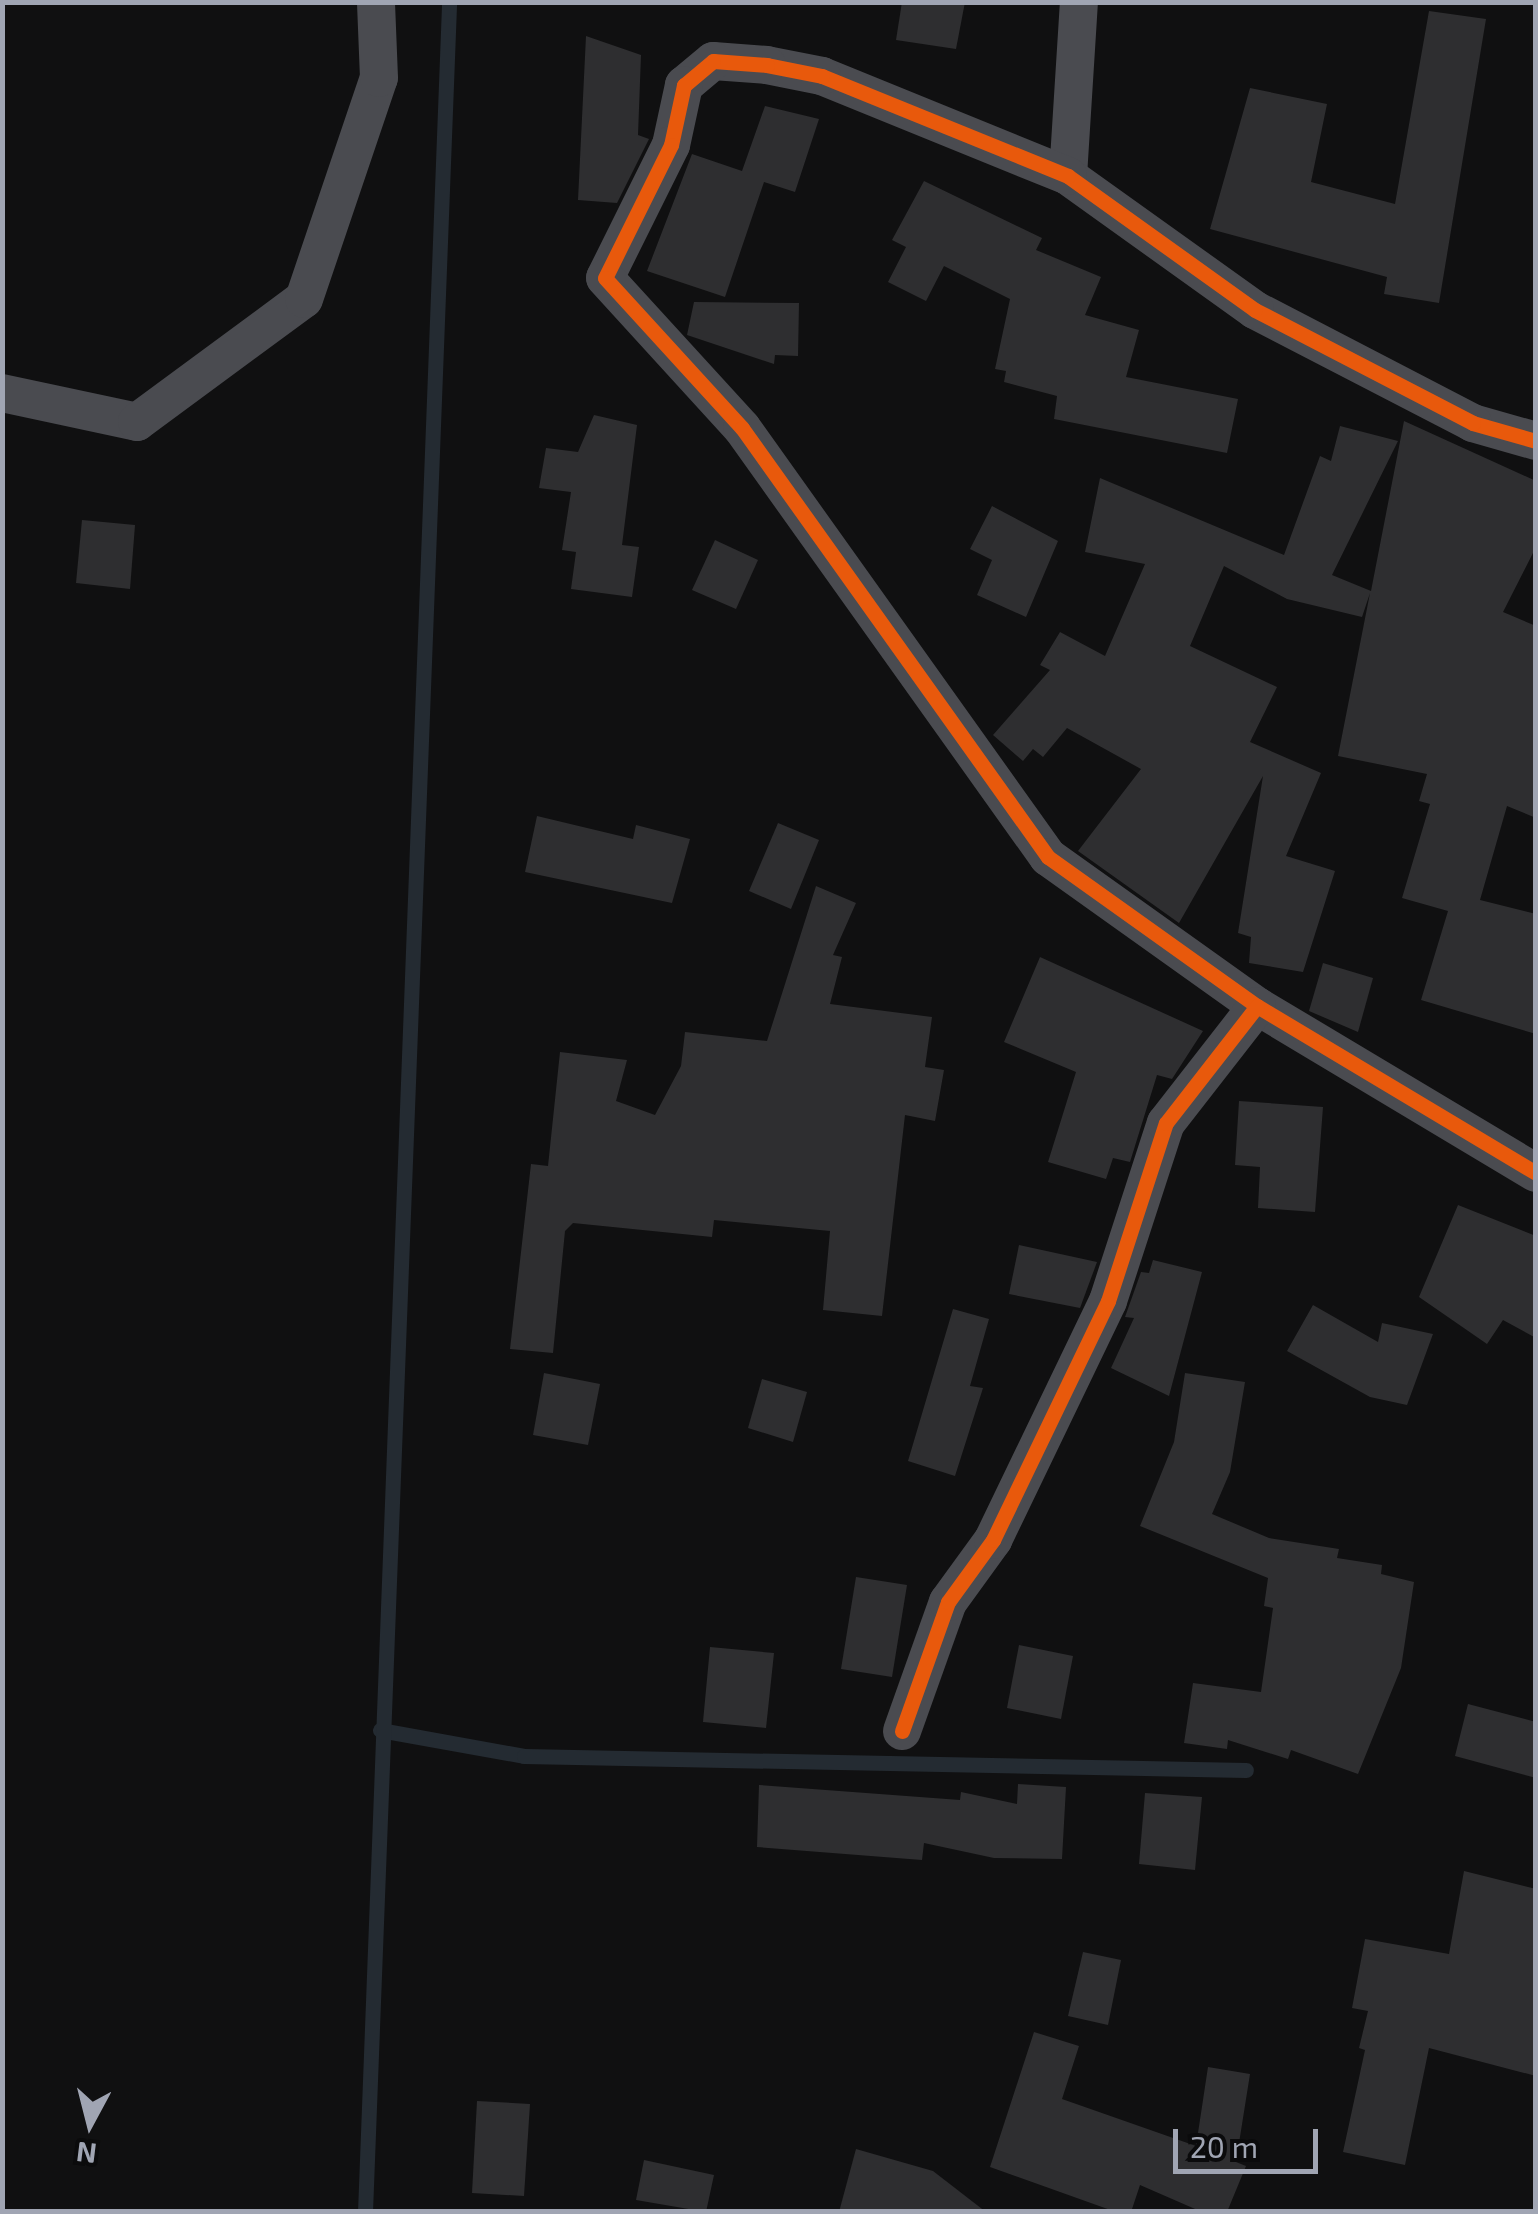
<!DOCTYPE html>
<html>
<head>
<meta charset="utf-8">
<style>
	body { margin:0 }
	#map { position:relative; width:1538px; height:2214px; overflow:hidden; background:#101011; font-family:"Exo 2",sans-serif }
	div>[style] { position:absolute }
	.stream>* { height:15px; margin:-7.5px; padding:0 7.5px; transform-origin:7.5px; border-radius:7.5px; background:#242b32 }
	.building>* { inset:0; background:#2e2e30 }
	.street>* { height:38px; margin:-19px; padding:0 19px; transform-origin:19px; border-radius:19px; background:#4a4b50 }
	.cycleway>* { height:15px; margin:-7.5px; padding:0 7.5px; transform-origin:7.5px; border-radius:7.5px; background:#e8590c }
	span { translate:-50% -50%; white-space:nowrap; text-align:center; line-height:1.15; -webkit-text-stroke:9px #0b0b0c; paint-order:stroke }
	.frame { position:absolute; inset:0; border:5px solid #a0a5b3; pointer-events:none }
	.north { position:absolute; left:40px; top:2074px; width:100px; height:100px; -webkit-text-stroke:8px #0b0b0c; paint-order:stroke; rotate:187deg; font-size:28px; font-weight:700; line-height:40px; text-align:center; color:#a0a5b3 }
	.north::after { content:''; display:block; margin:auto; width:35px; height:45px; background:#a0a5b3; clip-path:polygon(50% 0,100% 100%,50% 72%,0 100%) }
	.scale { position:absolute; left:1173px; top:2129px; width:145px; height:45px; box-sizing:border-box; border:5px solid #a0a5b3; border-top:0; padding-left:12px; font-size:30px; line-height:35px; white-space:nowrap; color:#a0a5b3; -webkit-text-stroke:8px #0b0b0c; paint-order:stroke }
</style>
</head>
<body>
<div id="map">
	<div class="stream">
		<i style="left:380px;top:1730px;width:146px;rotate:10.2deg"></i>
		<i style="left:524px;top:1756px;width:722px;rotate:1.11deg"></i>
		<i style="left:365px;top:2212px;width:2212px;rotate:-87.82deg"></i>
	</div>
	<div class="building">
		<i style="clip-path:polygon(902px 2px,965px 2px,956px 49px,896px 40px)"></i>
		<i style="clip-path:polygon(1429px 11px,1486px 19px,1439px 303px,1384px 294px,1387px 277px,1210px 229px,1250px 88px,1327px 104px,1311px 182px,1395px 204px)"></i>
		<i style="clip-path:polygon(586px 36px,641px 55px,638px 135px,649px 139px,617px 203px,578px 200px)"></i>
		<i style="clip-path:polygon(765px 106px,819px 119px,795px 192px,764px 182px,725px 297px,647px 271px,692px 154px,742px 171px)"></i>
		<i style="clip-path:polygon(924px 181px,1042px 238px,1036px 250px,1101px 277px,1085px 315px,1139px 330px,1126px 377px,1238px 399px,1227px 453px,1054px 419px,1057px 396px,1004px 382px,1006px 371px,995px 369px,1010px 299px,944px 266px,926px 301px,888px 282px,906px 247px,892px 240px)"></i>
		<i style="clip-path:polygon(694px 302px,799px 303px,798px 356px,775px 355px,774px 364px,687px 335px)"></i>
		<i style="clip-path:polygon(594px 415px,637px 425px,622px 545px,639px 547px,632px 597px,571px 589px,576px 552px,562px 550px,571px 492px,539px 488px,546px 448px,578px 452px)"></i>
		<i style="clip-path:polygon(1404px 421px,1536px 481px,1536px 547px,1503px 612px,1536px 626px,1536px 818px,1507px 806px,1480px 900px,1536px 914px,1536px 1034px,1421px 1000px,1448px 911px,1402px 898px,1430px 804px,1419px 801px,1427px 774px,1338px 756px,1370px 593px,1362px 617px,1287px 599px,1224px 566px,1190px 646px,1277px 687px,1250px 742px,1321px 773px,1286px 856px,1335px 871px,1303px 972px,1249px 963px,1251px 937px,1238px 933px,1263px 776px,1179px 923px,1078px 851px,1141px 769px,1067px 728px,1043px 757px,1033px 749px,1023px 761px,993px 735px,1050px 670px,1040px 665px,1060px 632px,1105px 656px,1145px 564px,1085px 552px,1100px 478px,1284px 555px,1320px 456px,1331px 461px,1340px 426px,1398px 441px,1332px 575px,1371px 591px)"></i>
		<i style="clip-path:polygon(992px 506px,1058px 541px,1026px 617px,977px 595px,992px 560px,970px 549px)"></i>
		<i style="clip-path:polygon(82px 520px,135px 525px,130px 589px,76px 583px)"></i>
		<i style="clip-path:polygon(715px 540px,758px 560px,736px 609px,692px 590px)"></i>
		<i style="clip-path:polygon(537px 816px,633px 839px,636px 825px,690px 839px,672px 903px,525px 872px)"></i>
		<i style="clip-path:polygon(778px 823px,819px 840px,791px 909px,749px 891px)"></i>
		<i style="clip-path:polygon(816px 886px,856px 903px,833px 955px,842px 957px,830px 1004px,932px 1017px,925px 1067px,944px 1070px,935px 1121px,905px 1115px,882px 1316px,823px 1310px,830px 1231px,714px 1220px,712px 1237px,573px 1223px,565px 1231px,553px 1353px,510px 1349px,531px 1164px,548px 1166px,560px 1052px,627px 1060px,616px 1101px,655px 1115px,681px 1066px,685px 1032px,767px 1041px)"></i>
		<i style="clip-path:polygon(1040px 957px,1203px 1031px,1172px 1079px,1157px 1075px,1130px 1162px,1113px 1158px,1106px 1179px,1048px 1162px,1076px 1072px,1004px 1042px)"></i>
		<i style="clip-path:polygon(1323px 963px,1373px 978px,1358px 1032px,1309px 1011px)"></i>
		<i style="clip-path:polygon(1239px 1101px,1323px 1107px,1315px 1212px,1258px 1208px,1260px 1167px,1235px 1165px)"></i>
		<i style="clip-path:polygon(1458px 1205px,1536px 1236px,1536px 1338px,1503px 1320px,1487px 1344px,1419px 1297px)"></i>
		<i style="clip-path:polygon(1019px 1245px,1097px 1262px,1080px 1308px,1009px 1294px)"></i>
		<i style="clip-path:polygon(1153px 1260px,1202px 1272px,1169px 1396px,1111px 1368px,1134px 1318px,1125px 1317px,1141px 1272px,1149px 1273px)"></i>
		<i style="clip-path:polygon(1313px 1305px,1378px 1342px,1382px 1323px,1433px 1334px,1407px 1405px,1370px 1397px,1287px 1351px)"></i>
		<i style="clip-path:polygon(953px 1309px,989px 1319px,970px 1386px,983px 1388px,955px 1476px,908px 1461px)"></i>
		<i style="clip-path:polygon(544px 1373px,600px 1384px,588px 1445px,533px 1435px)"></i>
		<i style="clip-path:polygon(1185px 1373px,1245px 1382px,1230px 1472px,1212px 1514px,1269px 1538px,1339px 1549px,1337px 1558px,1382px 1565px,1381px 1574px,1414px 1582px,1401px 1668px,1358px 1774px,1291px 1750px,1288px 1759px,1228px 1740px,1227px 1749px,1184px 1743px,1193px 1683px,1261px 1692px,1273px 1608px,1264px 1606px,1268px 1578px,1140px 1526px,1174px 1442px)"></i>
		<i style="clip-path:polygon(762px 1379px,807px 1392px,793px 1442px,748px 1428px)"></i>
		<i style="clip-path:polygon(856px 1577px,907px 1585px,892px 1677px,841px 1669px)"></i>
		<i style="clip-path:polygon(1019px 1645px,1073px 1656px,1061px 1719px,1007px 1708px)"></i>
		<i style="clip-path:polygon(710px 1647px,774px 1653px,766px 1728px,703px 1722px)"></i>
		<i style="clip-path:polygon(1468px 1704px,1536px 1722px,1536px 1778px,1455px 1756px)"></i>
		<i style="clip-path:polygon(1018px 1784px,1066px 1787px,1062px 1859px,994px 1858px,924px 1843px,922px 1860px,757px 1847px,759px 1785px,960px 1800px,961px 1792px,1017px 1804px)"></i>
		<i style="clip-path:polygon(1145px 1793px,1202px 1797px,1195px 1870px,1139px 1864px)"></i>
		<i style="clip-path:polygon(1464px 1871px,1536px 1889px,1536px 2076px,1429px 2048px,1405px 2165px,1343px 2152px,1365px 2050px,1359px 2048px,1368px 2011px,1352px 2008px,1365px 1939px,1449px 1954px)"></i>
		<i style="clip-path:polygon(1083px 1952px,1121px 1960px,1108px 2025px,1068px 2016px)"></i>
		<i style="clip-path:polygon(1034px 2032px,1079px 2046px,1062px 2099px,1196px 2146px,1208px 2067px,1250px 2074px,1236px 2162px,1246px 2166px,1227px 2212px,1202px 2212px,1140px 2185px,1131px 2212px,1116px 2212px,990px 2167px)"></i>
		<i style="clip-path:polygon(477px 2101px,530px 2104px,524px 2196px,472px 2193px)"></i>
		<i style="clip-path:polygon(856px 2149px,933px 2171px,986px 2212px,839px 2212px)"></i>
		<i style="clip-path:polygon(644px 2160px,714px 2175px,706px 2212px,636px 2200px)"></i>
	</div>
	<div class="street">
		<i style="left:1068px;top:176px;width:174px;rotate:-86.4deg"></i>
		<i style="left:2px;top:393px;width:138px;rotate:12.1deg"></i>
		<i style="left:137px;top:422px;width:207px;rotate:-36.4deg"></i>
		<i style="left:304px;top:299px;width:233px;rotate:-71.3deg"></i>
		<i style="left:379px;top:78px;width:76px;rotate:-92.3deg"></i>
		<i style="left:1536px;top:441px;width:66px;rotate:-164.1deg"></i>
		<i style="left:1473px;top:423px;width:246px;rotate:-152.6deg"></i>
		<i style="left:1255px;top:310px;width:230px;rotate:-144.4deg"></i>
		<i style="left:1068px;top:176px;width:266px;rotate:-157.9deg"></i>
		<i style="left:822px;top:76px;width:56px;rotate:-168.7deg"></i>
		<i style="left:767px;top:65px;width:54px;rotate:-175.8deg"></i>
		<i style="left:713px;top:61px;width:38px;rotate:140deg"></i>
		<i style="left:684px;top:85px;width:61px;rotate:102.2deg"></i>
		<i style="left:671px;top:145px;width:148px;rotate:116.4deg"></i>
		<i style="left:605px;top:278px;width:203px;rotate:47.6deg"></i>
		<i style="left:742px;top:428px;width:527px;rotate:54.5deg"></i>
		<i style="left:1048px;top:857px;width:257px;rotate:35.5deg"></i>
		<i style="left:1257px;top:1006px;width:325px;rotate:30.9deg"></i>
		<i style="left:902px;top:1731px;width:137px;rotate:-70.4deg"></i>
		<i style="left:948px;top:1602px;width:77px;rotate:-54deg"></i>
		<i style="left:993px;top:1540px;width:265px;rotate:-64.3deg"></i>
		<i style="left:1108px;top:1301px;width:187px;rotate:-72deg"></i>
		<i style="left:1166px;top:1123px;width:148px;rotate:-52.1deg"></i>
	</div>
	<div class="cycleway">
		<i style="left:1536px;top:441px;width:66px;rotate:-164.1deg"></i>
		<i style="left:1473px;top:423px;width:246px;rotate:-152.6deg"></i>
		<i style="left:1255px;top:310px;width:230px;rotate:-144.4deg"></i>
		<i style="left:1068px;top:176px;width:266px;rotate:-157.9deg"></i>
		<i style="left:822px;top:76px;width:56px;rotate:-168.7deg"></i>
		<i style="left:767px;top:65px;width:54px;rotate:-175.8deg"></i>
		<i style="left:713px;top:61px;width:38px;rotate:140deg"></i>
		<i style="left:684px;top:85px;width:61px;rotate:102.2deg"></i>
		<i style="left:671px;top:145px;width:148px;rotate:116.4deg"></i>
		<i style="left:605px;top:278px;width:203px;rotate:47.6deg"></i>
		<i style="left:742px;top:428px;width:527px;rotate:54.5deg"></i>
		<i style="left:1048px;top:857px;width:257px;rotate:35.5deg"></i>
		<i style="left:1257px;top:1006px;width:325px;rotate:30.9deg"></i>
		<i style="left:902px;top:1731px;width:137px;rotate:-70.4deg"></i>
		<i style="left:948px;top:1602px;width:77px;rotate:-54deg"></i>
		<i style="left:993px;top:1540px;width:265px;rotate:-64.3deg"></i>
		<i style="left:1108px;top:1301px;width:187px;rotate:-72deg"></i>
		<i style="left:1166px;top:1123px;width:148px;rotate:-52.1deg"></i>
	</div>
	<div class="frame"></div>
	<div class="north">N</div>
	<div class="scale">20 m</div>
</div>
</body>
</html>
